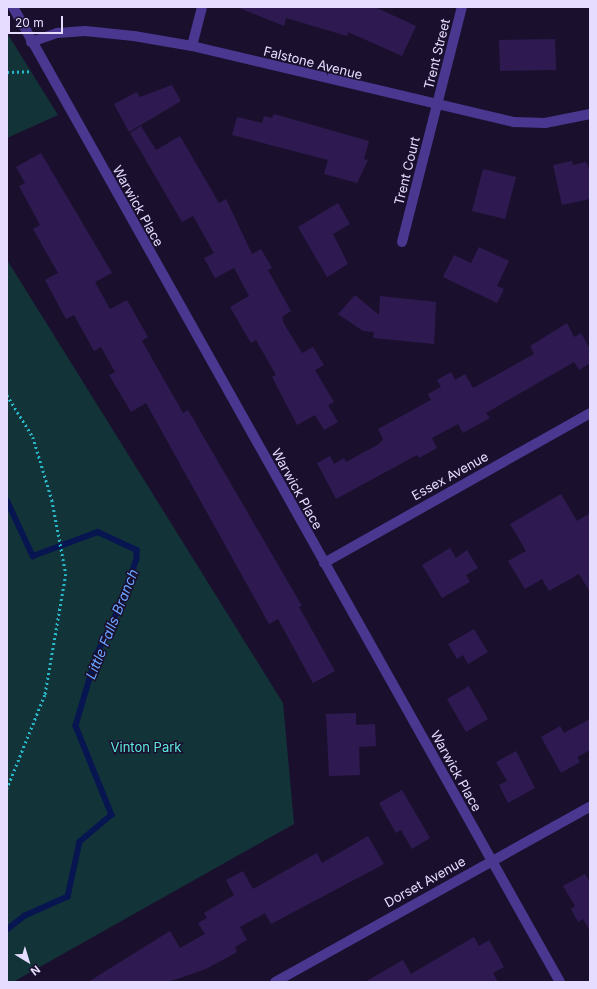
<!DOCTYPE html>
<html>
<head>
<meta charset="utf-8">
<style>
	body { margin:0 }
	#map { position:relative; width:597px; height:989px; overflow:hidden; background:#1a102e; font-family:Inter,sans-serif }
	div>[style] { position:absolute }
	.green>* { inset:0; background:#123439 }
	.stream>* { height:5.5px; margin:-2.75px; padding:0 2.75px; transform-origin:2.75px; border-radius:2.75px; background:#071650 }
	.building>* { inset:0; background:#2e1a50 }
	.path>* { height:2.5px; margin-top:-1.25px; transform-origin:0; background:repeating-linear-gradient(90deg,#27b9c9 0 2px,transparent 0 5px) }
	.minor>* { height:10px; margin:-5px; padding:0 5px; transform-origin:5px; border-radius:5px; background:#493790 }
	span { translate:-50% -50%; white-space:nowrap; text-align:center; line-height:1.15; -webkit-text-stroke:3px #1a102e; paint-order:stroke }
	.street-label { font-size:13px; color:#e6dcff }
	.park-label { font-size:13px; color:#5deadd }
	.water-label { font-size:14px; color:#6aa3ff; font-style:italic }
	.frame { position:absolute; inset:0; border:8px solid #e6dcff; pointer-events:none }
	.north { position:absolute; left:8px; top:941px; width:40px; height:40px; -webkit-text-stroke:3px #1a102e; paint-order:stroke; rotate:142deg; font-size:11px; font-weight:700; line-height:16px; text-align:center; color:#e6dcff }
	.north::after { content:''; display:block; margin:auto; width:14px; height:18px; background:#e6dcff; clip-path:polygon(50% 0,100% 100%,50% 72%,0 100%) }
	.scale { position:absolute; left:8px; top:16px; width:55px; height:18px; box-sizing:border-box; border:2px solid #e6dcff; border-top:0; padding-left:5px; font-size:12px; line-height:14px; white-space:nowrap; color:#e6dcff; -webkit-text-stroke:3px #1a102e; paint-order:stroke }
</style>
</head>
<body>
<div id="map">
	<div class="green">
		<i style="clip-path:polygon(7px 33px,58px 115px,7px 138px)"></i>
		<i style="clip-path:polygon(7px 260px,283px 703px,294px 824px,13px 982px,7px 982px)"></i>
	</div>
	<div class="stream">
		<i style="left:7px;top:500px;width:62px;rotate:65.1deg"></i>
		<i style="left:33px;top:556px;width:69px;rotate:-20.3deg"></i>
		<i style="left:98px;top:532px;width:43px;rotate:24.8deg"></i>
		<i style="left:137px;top:550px;width:9px;rotate:90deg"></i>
		<i style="left:137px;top:559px;width:51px;rotate:109.5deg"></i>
		<i style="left:120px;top:607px;width:53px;rotate:115.6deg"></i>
		<i style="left:97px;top:655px;width:74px;rotate:106.5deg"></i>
		<i style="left:76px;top:726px;width:96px;rotate:68deg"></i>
		<i style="left:112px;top:815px;width:42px;rotate:139.8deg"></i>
		<i style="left:80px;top:842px;width:56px;rotate:102.3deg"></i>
		<i style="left:68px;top:897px;width:47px;rotate:156.2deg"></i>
		<i style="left:25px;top:916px;width:23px;rotate:142deg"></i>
	</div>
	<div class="building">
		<i style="clip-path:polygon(237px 7px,375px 7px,416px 26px,402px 56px,348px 32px,347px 36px,286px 18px,284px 26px)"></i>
		<i style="clip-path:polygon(555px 39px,556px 70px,500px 71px,499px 40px)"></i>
		<i style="clip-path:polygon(172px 85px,181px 101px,129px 132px,114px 104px,137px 92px,140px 97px)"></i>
		<i style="clip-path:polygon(274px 114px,369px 141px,364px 159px,368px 160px,357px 183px,324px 174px,328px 160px,232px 135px,237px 117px,262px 123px,264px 116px,272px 118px)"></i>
		<i style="clip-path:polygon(141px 126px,156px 150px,180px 136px,219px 203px,226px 199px,252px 254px,261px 249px,272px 268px,268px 270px,291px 311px,282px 317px,284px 324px,302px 353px,313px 347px,324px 365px,315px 370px,334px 402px,328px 405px,338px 422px,324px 430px,315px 415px,297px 425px,272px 377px,276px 375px,256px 340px,251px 343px,230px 307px,249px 296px,234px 268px,215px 278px,204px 258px,214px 253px,193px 216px,182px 222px,130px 133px)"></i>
		<i style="clip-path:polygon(41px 153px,112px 273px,95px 282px,110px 309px,127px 300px,148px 337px,142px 341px,183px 413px,188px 410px,302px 606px,299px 607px,335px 671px,313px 683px,278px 619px,269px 624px,146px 403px,131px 412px,109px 375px,115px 372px,101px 347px,94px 351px,74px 315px,66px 319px,45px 280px,58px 273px,33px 229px,40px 225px,19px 186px,25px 183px,16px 167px)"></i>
		<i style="clip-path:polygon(572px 161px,573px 165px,586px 162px,590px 170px,590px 199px,562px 205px,553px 165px)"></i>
		<i style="clip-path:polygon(483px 169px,516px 177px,505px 219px,472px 211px)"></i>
		<i style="clip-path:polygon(338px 203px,350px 224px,333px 234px,348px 264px,327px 277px,298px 227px)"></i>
		<i style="clip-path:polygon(479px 247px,509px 261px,497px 286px,504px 289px,497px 303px,443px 277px,454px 255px,471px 263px)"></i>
		<i style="clip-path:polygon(355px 295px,379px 315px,380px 296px,436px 302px,434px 344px,373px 338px,374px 332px,363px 331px,338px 314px)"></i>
		<i style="clip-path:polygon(567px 323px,574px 337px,581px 333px,590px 349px,590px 363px,579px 370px,574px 362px,486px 413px,490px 418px,463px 433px,458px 424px,432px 438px,437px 448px,419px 458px,417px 455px,336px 499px,317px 463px,330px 456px,334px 464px,344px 458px,346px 462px,379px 444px,383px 439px,378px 429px,431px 400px,428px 394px,441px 387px,437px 380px,451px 372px,455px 380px,465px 374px,473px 388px,534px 354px,530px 346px)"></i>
		<i style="clip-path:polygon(561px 494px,577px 521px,590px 513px,590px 592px,579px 574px,549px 591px,542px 579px,525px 589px,508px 561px,526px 551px,510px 524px)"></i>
		<i style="clip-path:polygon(450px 548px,456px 558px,467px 550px,478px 568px,466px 575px,470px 582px,442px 598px,422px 565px)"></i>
		<i style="clip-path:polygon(474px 629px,488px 652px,468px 664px,463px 655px,457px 659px,448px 644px)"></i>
		<i style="clip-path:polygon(469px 686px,488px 719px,466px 732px,447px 699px)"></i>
		<i style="clip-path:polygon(356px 713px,356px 725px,375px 724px,376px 746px,359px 747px,360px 775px,329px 776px,326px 714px)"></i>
		<i style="clip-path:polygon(590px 719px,590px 750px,577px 757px,580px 762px,561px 773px,541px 737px,560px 726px,564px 733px)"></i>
		<i style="clip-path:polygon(516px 751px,535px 788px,508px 803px,499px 785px,507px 781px,496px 762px)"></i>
		<i style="clip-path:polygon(402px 790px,430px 838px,412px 849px,401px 830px,396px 833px,379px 803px)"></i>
		<i style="clip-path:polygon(368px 836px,384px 864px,271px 924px,265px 913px,240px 927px,247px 940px,235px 947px,237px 952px,206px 969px,168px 982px,88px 982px,170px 931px,180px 948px,205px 934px,198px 923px,207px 918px,204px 913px,234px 895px,226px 880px,243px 871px,253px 889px,317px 853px,322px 863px)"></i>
		<i style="clip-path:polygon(585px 874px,590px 882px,590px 931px,583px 919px,578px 922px,571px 909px,575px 906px,563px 886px)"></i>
		<i style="clip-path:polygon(474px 937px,479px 946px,489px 940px,504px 967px,493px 973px,498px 982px,365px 982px,403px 960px,411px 974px)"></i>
	</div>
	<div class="path">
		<i style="left:7px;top:72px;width:25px;rotate:-2deg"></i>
		<i style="left:7px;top:395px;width:49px;rotate:58.2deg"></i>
		<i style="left:33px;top:437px;width:66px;rotate:73.2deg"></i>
		<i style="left:52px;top:500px;width:75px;rotate:79.3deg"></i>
		<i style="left:66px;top:574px;width:123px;rotate:99.8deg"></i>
		<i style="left:45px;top:695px;width:101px;rotate:112deg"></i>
	</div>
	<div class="minor">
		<i style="left:13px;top:7px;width:1118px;rotate:60.71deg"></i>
		<i style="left:31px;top:42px;width:28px;rotate:-19deg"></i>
		<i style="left:57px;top:33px;width:28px;rotate:-4deg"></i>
		<i style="left:85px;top:31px;width:49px;rotate:5.8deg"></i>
		<i style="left:134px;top:36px;width:59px;rotate:9.8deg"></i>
		<i style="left:192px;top:46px;width:331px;rotate:13.3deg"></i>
		<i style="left:514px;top:122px;width:31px;rotate:2deg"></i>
		<i style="left:545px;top:123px;width:46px;rotate:-11.3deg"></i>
		<i style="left:192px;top:46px;width:40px;rotate:-75.6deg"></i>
		<i style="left:402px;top:242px;width:243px;rotate:-75.7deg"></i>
		<i style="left:324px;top:563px;width:305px;rotate:-29.4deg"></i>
		<i style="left:275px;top:982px;width:360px;rotate:-29.1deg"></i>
	</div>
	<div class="street-label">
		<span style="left:437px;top:54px;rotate:-76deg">Trent Street</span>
		<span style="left:313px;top:63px;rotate:14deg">Falstone Avenue</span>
		<span style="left:407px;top:171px;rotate:-76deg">Trent Court</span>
		<span style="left:138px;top:206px;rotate:61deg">Warwick Place</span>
		<span style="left:450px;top:476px;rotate:-29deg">Essex Avenue</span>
		<span style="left:297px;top:489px;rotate:61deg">Warwick Place</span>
		<span style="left:456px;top:771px;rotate:61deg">Warwick Place</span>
		<span style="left:425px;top:882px;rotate:-29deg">Dorset Avenue</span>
	</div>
	<div class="park-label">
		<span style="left:146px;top:747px">Vinton Park</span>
	</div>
	<div class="water-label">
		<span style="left:112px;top:624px;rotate:-68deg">Little Falls Branch</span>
	</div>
	<div class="frame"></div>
	<div class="north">N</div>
	<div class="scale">20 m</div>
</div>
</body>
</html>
